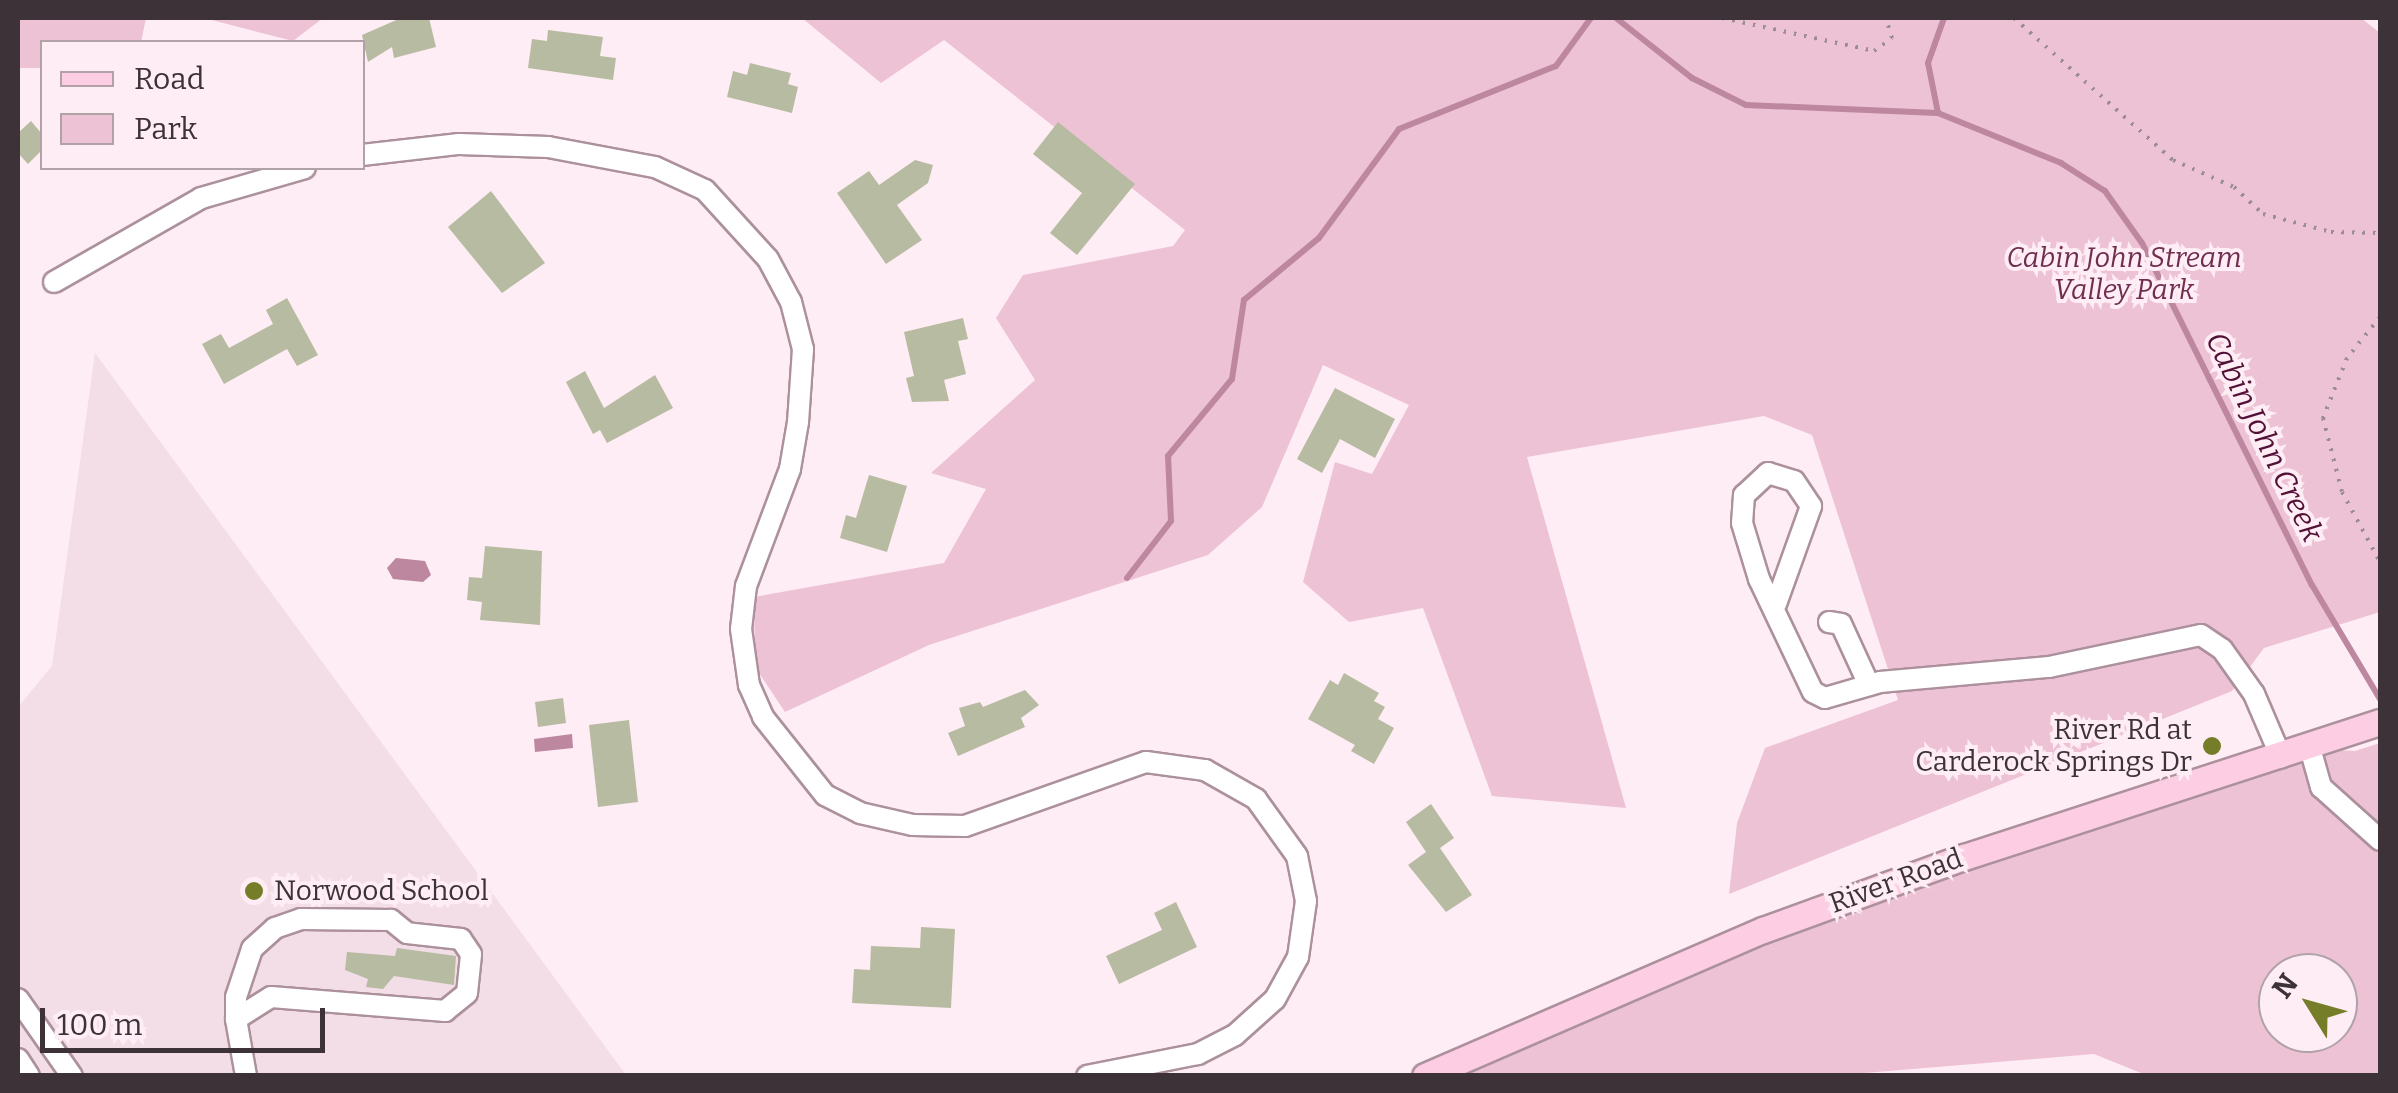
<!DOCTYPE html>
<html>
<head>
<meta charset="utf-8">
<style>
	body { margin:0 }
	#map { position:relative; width:2398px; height:1093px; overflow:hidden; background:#feedf4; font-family:Bitter,serif }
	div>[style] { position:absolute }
	.built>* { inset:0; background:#f3dde7 }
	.green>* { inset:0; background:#eec2d5 }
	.water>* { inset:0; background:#bc879f }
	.stream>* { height:6px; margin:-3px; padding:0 3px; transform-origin:3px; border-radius:3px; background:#bc879f }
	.building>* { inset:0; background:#b7bba2 }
	.path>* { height:4px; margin-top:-2px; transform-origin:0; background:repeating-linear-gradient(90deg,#9b8d93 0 2.5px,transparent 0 10.5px) }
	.roads { filter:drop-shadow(2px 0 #ac919d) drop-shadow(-2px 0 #ac919d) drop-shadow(0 2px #ac919d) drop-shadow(0 -2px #ac919d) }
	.minor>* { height:20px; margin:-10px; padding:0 10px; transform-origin:10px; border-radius:10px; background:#fff }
	.major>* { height:25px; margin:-12.5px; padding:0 12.5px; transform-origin:12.5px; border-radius:12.5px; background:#fdcee3 }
	.dots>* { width:28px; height:28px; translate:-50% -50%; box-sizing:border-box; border:5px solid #feedf4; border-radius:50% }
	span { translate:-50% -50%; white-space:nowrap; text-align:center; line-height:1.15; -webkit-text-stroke:8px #feedf4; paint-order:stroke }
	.park-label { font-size:28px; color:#702e50; font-style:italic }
	.poi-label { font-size:28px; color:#3d3237 }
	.right { translate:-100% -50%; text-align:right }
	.left { translate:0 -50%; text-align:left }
	.street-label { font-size:28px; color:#3d3237 }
	.water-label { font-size:30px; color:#511035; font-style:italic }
	.frame { position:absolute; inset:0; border:20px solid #3d3237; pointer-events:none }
	.legend { position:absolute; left:40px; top:40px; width:325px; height:130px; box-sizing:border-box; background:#feedf4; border:2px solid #b1a2a8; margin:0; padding:12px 18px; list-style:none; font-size:30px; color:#3d3237 }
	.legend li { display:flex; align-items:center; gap:20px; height:50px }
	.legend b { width:50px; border:2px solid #b1a2a8 }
	.north { position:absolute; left:2258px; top:953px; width:100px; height:100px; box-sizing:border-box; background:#feedf4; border:2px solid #b1a2a8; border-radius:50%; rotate:307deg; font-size:28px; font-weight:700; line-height:40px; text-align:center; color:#3d3237 }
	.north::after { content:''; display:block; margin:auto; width:35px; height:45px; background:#757d28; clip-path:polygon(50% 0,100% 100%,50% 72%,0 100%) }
	.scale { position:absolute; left:40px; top:1008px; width:285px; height:45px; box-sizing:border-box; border:5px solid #3d3237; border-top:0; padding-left:12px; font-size:30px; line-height:35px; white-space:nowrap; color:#3d3237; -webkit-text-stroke:8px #feedf4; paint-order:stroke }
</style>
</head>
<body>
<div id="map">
	<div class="built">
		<i style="clip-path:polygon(95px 353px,626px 1075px,18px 1076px,18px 707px,52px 666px)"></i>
	</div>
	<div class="green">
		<i style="clip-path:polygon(18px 18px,146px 18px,141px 42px,42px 42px,42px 68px,18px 68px)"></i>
		<i style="clip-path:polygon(204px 18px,323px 18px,293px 41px)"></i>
		<i style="clip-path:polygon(802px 18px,2361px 18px,2380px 33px,2380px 612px,2264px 648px,2232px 691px,1729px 894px,1737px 823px,1765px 748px,1898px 700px,1812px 435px,1764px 416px,1527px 457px,1626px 808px,1492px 796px,1423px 608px,1349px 622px,1303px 582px,1335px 462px,1372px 474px,1409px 405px,1323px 365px,1262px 507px,1208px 555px,929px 645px,785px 712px,755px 667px,754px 597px,944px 563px,986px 489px,931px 473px,1035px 380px,996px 318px,1023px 275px,1173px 246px,1185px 230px,944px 40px,881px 83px)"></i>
		<i style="clip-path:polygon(evenodd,2380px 743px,2380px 1075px,2146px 1075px,2094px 1054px,1828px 1076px,1442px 1076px,1763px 930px,2310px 748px,2355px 751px,2380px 743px,2278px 973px,2338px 973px,2338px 1033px,2278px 1033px,2278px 973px)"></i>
	</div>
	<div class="water">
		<i style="clip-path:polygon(396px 558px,425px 561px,431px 575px,423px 582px,393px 579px,387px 568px)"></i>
		<i style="clip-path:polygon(572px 734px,573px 748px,535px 752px,534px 739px)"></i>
	</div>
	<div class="stream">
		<i style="left:1616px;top:18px;width:97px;rotate:38.3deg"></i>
		<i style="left:1692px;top:78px;width:60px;rotate:26.6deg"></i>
		<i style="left:1746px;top:105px;width:192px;rotate:2.4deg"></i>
		<i style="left:1938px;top:113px;width:133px;rotate:22.1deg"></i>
		<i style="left:2061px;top:163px;width:52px;rotate:32.5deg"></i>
		<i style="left:2105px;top:191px;width:64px;rotate:54.6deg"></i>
		<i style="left:2142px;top:243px;width:382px;rotate:63.6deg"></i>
		<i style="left:2312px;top:585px;width:133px;rotate:59.2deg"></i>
		<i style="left:1938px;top:113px;width:51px;rotate:-101.3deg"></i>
		<i style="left:1928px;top:63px;width:48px;rotate:-70.4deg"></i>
		<i style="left:1127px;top:578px;width:72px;rotate:-52.3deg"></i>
		<i style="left:1171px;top:521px;width:65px;rotate:-92.6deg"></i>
		<i style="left:1168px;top:456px;width:100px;rotate:-50.3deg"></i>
		<i style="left:1232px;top:379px;width:80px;rotate:-81.4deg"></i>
		<i style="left:1244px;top:300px;width:97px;rotate:-39.6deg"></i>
		<i style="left:1319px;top:238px;width:135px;rotate:-53.7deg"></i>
		<i style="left:1399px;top:129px;width:169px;rotate:-21.9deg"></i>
		<i style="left:1556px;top:66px;width:59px;rotate:-53.9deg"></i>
	</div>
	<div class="building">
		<i style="clip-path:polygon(401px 18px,429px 18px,436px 47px,394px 58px,392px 47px,368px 62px,362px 35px)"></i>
		<i style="clip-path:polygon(548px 30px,603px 37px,600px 56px,616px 58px,613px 80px,528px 68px,532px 39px,547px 41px)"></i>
		<i style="clip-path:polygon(750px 63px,791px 73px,788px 84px,798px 87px,792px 113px,727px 97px,733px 71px,747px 75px)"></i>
		<i style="clip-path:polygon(31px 121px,42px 134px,42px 150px,28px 164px,18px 153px,18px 133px)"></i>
		<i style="clip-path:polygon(1058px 122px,1135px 184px,1077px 255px,1050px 233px,1082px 193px,1033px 154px)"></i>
		<i style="clip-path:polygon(915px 160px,933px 165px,928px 183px,897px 205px,922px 240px,886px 264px,837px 193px,869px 171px,879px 185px)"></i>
		<i style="clip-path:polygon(491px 191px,545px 263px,502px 293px,448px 227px)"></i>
		<i style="clip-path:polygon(287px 298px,318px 355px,297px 366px,287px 349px,224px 384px,202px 344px,221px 334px,229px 348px,273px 324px,266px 310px)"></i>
		<i style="clip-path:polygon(963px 318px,968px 339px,958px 341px,966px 374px,944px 380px,949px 401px,912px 402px,906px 378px,914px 376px,904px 332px)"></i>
		<i style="clip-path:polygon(585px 371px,604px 408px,655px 375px,673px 408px,607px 443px,600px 430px,593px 434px,566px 382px)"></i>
		<i style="clip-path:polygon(1335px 388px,1395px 419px,1375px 458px,1340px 439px,1322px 473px,1297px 459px)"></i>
		<i style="clip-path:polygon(869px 475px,907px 486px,887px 552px,840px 538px,846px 515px,856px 518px)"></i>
		<i style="clip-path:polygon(485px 546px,542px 551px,540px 625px,480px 620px,482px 602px,467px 600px,469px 577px,482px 578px)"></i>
		<i style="clip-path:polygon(1344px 673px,1379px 693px,1374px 701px,1385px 707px,1378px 719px,1394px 728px,1374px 764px,1351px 751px,1355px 745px,1308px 719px,1330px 680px,1338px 685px)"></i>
		<i style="clip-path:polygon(1025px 690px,1039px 705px,1021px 718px,1025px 727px,958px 756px,948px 733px,965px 726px,959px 708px,980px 702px,983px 707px)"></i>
		<i style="clip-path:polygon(563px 698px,566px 723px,538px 727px,535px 702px)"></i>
		<i style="clip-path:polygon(629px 720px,638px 802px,598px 807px,589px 725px)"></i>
		<i style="clip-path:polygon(1431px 804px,1454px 838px,1440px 848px,1472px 895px,1446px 912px,1408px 865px,1426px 852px,1406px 822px)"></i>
		<i style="clip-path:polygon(1176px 902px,1197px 947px,1119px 984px,1106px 956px,1162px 930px,1154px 913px)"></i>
		<i style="clip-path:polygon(921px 927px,955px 929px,951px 1008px,852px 1003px,854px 969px,870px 970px,871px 946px,920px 948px)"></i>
		<i style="clip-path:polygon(397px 948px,456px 956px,454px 985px,394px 976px,383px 989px,366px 987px,368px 979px,345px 970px,347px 952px,395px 956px)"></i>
	</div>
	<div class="path">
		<i style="left:1722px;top:18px;width:156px;rotate:12.2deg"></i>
		<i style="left:1874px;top:51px;width:22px;rotate:-36deg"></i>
		<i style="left:1892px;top:38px;width:21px;rotate:-107deg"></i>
		<i style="left:2014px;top:18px;width:213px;rotate:41.8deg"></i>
		<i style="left:2173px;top:160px;width:67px;rotate:23.9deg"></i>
		<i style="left:2234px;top:187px;width:40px;rotate:43deg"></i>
		<i style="left:2263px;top:214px;width:70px;rotate:14.8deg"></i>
		<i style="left:2331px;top:232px;width:49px;rotate:1.2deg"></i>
		<i style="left:2380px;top:317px;width:53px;rotate:128.8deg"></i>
		<i style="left:2347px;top:358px;width:65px;rotate:111.8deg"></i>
		<i style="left:2323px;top:418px;width:76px;rotate:75.6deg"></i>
		<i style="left:2342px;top:492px;width:80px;rotate:61.5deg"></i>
	</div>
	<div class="roads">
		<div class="minor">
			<i style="left:362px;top:155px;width:98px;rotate:-6.5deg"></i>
			<i style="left:459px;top:144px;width:89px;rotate:1.9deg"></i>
			<i style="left:548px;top:147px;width:109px;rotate:10.6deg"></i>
			<i style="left:655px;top:167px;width:55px;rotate:24.7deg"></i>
			<i style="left:705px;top:190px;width:93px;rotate:47.6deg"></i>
			<i style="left:768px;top:259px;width:49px;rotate:61.9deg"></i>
			<i style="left:791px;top:302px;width:49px;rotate:75.7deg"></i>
			<i style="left:803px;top:349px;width:73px;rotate:93.9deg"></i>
			<i style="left:798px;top:422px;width:48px;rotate:99.7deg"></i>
			<i style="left:790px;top:469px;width:125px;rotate:110.6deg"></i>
			<i style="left:746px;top:586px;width:43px;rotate:96.6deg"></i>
			<i style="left:741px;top:629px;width:57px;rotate:81.9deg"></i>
			<i style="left:749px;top:685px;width:35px;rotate:66deg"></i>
			<i style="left:763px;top:717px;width:100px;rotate:51.5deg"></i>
			<i style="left:825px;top:795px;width:39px;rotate:27deg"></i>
			<i style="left:860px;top:813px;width:54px;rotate:12.8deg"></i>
			<i style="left:913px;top:825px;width:52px;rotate:1.1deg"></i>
			<i style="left:965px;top:826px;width:192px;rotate:-19.5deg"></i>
			<i style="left:1146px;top:762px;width:60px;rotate:7.7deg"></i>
			<i style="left:1205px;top:770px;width:59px;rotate:29.6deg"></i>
			<i style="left:1256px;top:799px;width:70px;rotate:54.3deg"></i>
			<i style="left:1297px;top:856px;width:46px;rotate:78.7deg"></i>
			<i style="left:1306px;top:901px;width:57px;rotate:98.1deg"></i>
			<i style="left:1298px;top:957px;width:48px;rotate:118.7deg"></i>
			<i style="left:1275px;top:999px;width:54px;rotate:138deg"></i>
			<i style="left:1235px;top:1035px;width:42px;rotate:152.8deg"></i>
			<i style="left:1198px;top:1054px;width:113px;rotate:168.8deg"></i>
			<i style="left:54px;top:282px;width:169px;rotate:-29.7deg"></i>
			<i style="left:201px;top:198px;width:108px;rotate:-16.1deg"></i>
			<i style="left:1776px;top:604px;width:104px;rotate:-70.3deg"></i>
			<i style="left:1811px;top:506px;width:30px;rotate:-124deg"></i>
			<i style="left:1794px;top:481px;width:27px;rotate:-163deg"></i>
			<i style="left:1768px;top:473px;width:33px;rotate:137deg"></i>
			<i style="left:1744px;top:495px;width:28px;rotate:94deg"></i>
			<i style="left:1742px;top:523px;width:59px;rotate:73.1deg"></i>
			<i style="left:1759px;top:579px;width:125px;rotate:64.5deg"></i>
			<i style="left:1813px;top:692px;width:13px;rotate:27deg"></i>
			<i style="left:1825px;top:698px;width:57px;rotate:-16.2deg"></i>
			<i style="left:1880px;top:682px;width:170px;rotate:-5.1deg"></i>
			<i style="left:2049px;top:667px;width:155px;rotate:-11.9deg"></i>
			<i style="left:2201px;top:635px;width:25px;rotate:34deg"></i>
			<i style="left:2222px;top:649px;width:55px;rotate:54.6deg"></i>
			<i style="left:2254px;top:694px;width:69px;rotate:66.8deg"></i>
			<i style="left:1829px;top:622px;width:12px;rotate:9deg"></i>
			<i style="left:1841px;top:624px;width:67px;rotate:65.3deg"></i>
			<i style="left:2310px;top:748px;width:41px;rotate:74.2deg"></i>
			<i style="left:2321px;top:787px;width:79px;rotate:41.9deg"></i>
			<i style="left:18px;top:999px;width:94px;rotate:55deg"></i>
			<i style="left:236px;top:1019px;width:41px;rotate:-32.2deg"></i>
			<i style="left:271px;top:997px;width:175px;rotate:4.6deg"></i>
			<i style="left:445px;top:1011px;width:28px;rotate:-39deg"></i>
			<i style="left:467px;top:993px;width:39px;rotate:-84deg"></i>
			<i style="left:471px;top:954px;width:18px;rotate:-124deg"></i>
			<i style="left:461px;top:939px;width:54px;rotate:-173.7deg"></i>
			<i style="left:407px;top:933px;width:21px;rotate:-141deg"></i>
			<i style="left:391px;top:920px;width:90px;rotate:-179.4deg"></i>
			<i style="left:301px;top:919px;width:28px;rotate:161deg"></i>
			<i style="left:275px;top:928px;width:31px;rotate:138deg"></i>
			<i style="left:252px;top:949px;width:51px;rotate:108.4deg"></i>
			<i style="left:236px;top:997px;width:22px;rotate:90deg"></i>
			<i style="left:236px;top:1019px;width:58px;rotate:80deg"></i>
			<i style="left:18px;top:1059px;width:20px;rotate:57deg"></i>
		</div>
		<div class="major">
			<i style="left:1425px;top:1076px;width:368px;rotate:-23.4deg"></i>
			<i style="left:1763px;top:930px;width:214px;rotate:-20deg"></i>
			<i style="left:1964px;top:857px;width:437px;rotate:-18deg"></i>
		</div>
	</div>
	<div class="dots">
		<i style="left:2212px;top:746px;background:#757d28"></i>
		<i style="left:254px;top:891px;background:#757d28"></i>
	</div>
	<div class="park-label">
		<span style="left:2124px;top:274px">Cabin John Stream<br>Valley Park</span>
	</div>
	<div class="poi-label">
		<span class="right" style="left:2192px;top:746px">River Rd at<br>Carderock Springs Dr</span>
		<span class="left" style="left:274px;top:891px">Norwood School</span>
	</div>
	<div class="street-label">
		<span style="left:1896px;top:881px;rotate:-20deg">River Road</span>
	</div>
	<div class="water-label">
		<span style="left:2264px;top:437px;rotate:64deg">Cabin John Creek</span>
	</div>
	<div class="frame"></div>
	<ul class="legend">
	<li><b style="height:12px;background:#fdcee3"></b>Road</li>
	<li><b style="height:28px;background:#eec2d5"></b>Park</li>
	</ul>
	<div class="north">N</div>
	<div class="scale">100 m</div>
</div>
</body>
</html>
